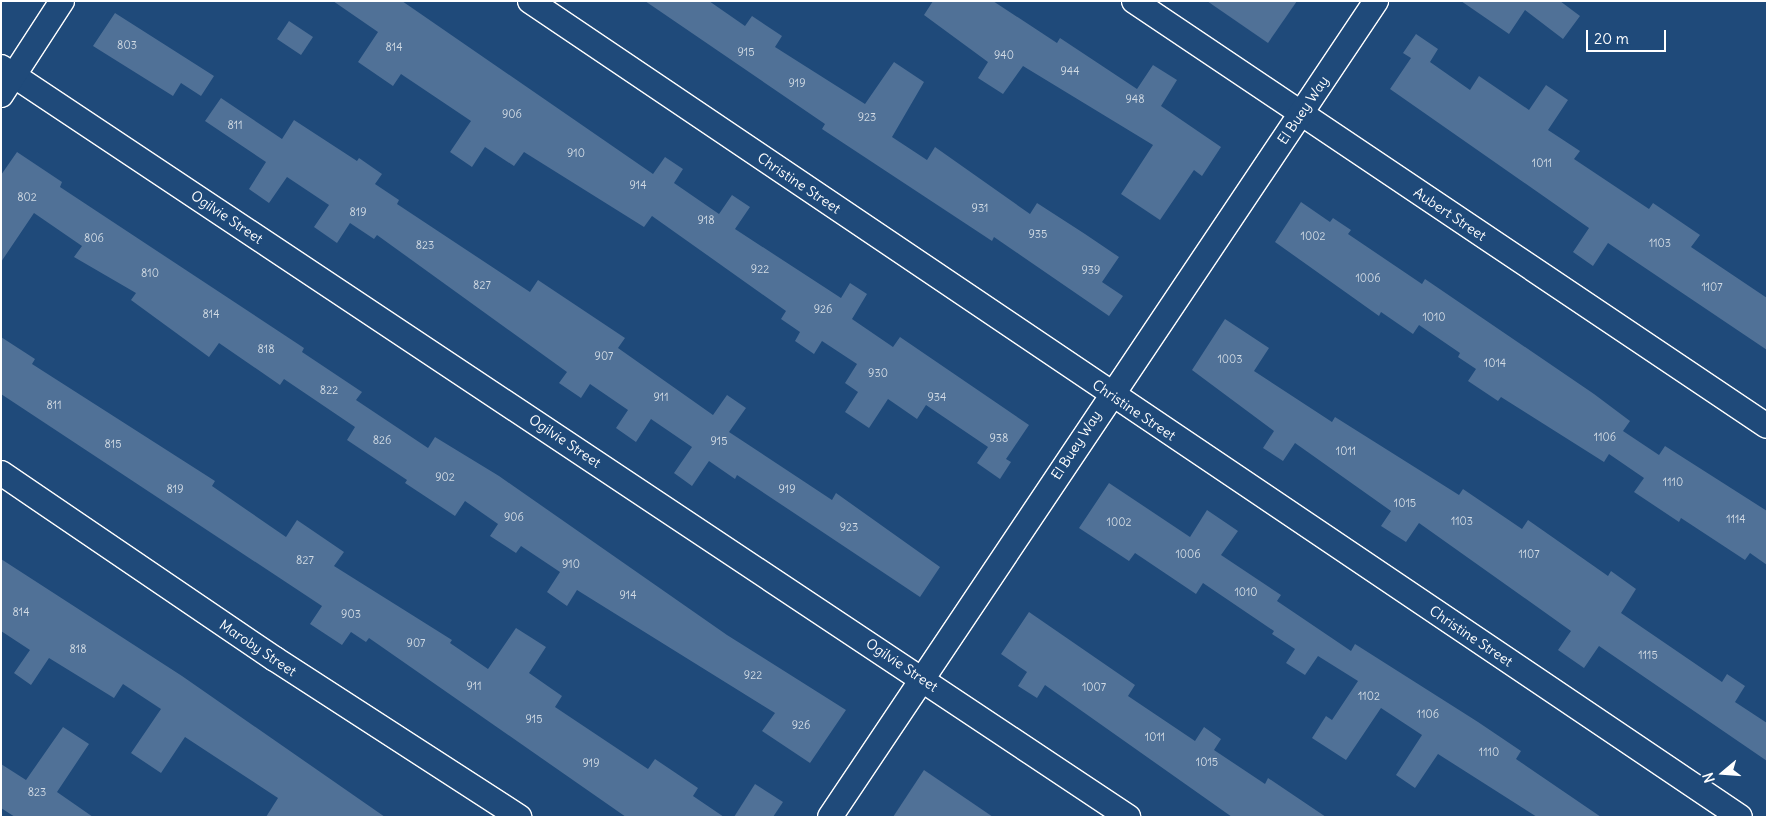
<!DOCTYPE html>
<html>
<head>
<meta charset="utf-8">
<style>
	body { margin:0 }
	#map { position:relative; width:1768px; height:818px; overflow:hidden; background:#1f4a7a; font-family:Delius,sans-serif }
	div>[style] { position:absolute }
	.building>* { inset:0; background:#507197 }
	.roads { filter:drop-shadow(1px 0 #fff) drop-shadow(-1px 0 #fff) drop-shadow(0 1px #fff) drop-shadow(0 -1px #fff) }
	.street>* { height:24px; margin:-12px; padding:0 12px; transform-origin:12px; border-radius:12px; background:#1f4a7a }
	span { translate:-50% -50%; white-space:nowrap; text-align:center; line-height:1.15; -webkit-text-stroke:4.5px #1f4a7a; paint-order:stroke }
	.number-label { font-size:11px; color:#d3dce5 }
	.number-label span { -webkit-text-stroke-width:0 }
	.street-label { font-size:14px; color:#fff }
	.frame { position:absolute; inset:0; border:2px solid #fff; pointer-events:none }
	.north { position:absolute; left:1698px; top:748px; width:50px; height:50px; -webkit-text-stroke:4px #1f4a7a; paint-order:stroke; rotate:252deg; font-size:14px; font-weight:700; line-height:20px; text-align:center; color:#fff }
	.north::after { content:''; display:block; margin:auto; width:18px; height:22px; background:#fff; clip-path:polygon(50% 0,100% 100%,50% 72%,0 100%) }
	.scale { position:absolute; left:1586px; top:30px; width:80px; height:22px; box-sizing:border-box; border:2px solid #fff; border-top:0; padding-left:6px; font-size:15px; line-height:18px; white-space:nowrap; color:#fff; -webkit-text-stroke:4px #1f4a7a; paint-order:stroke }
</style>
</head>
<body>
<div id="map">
	<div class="building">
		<i style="clip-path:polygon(333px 1px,402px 1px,653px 174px,665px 157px,683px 169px,674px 183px,719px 214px,732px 195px,750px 207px,735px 229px,841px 298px,850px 283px,867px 294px,852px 319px,893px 347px,900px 337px,1029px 425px,1006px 459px,1011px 462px,1000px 479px,977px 463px,988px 447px,926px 405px,917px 419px,888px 399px,869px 428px,845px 412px,858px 392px,845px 383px,857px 364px,822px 341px,814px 354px,795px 341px,800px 332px,781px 319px,786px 311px,652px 216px,644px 227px,524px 152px,514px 166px,485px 147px,472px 167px,450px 152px,471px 121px,401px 74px,393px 86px,358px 62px,378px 32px)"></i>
		<i style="clip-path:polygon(645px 1px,709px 1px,745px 26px,752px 16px,782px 36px,775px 47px,865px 104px,894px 62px,924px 82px,892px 137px,927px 160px,935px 147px,1030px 214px,1037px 203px,1085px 234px,1119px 257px,1102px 282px,1123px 296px,1109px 316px,994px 237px,992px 241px,822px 129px,825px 124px)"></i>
		<i style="clip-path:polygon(933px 1px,993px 1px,1057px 43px,1060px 38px,1137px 89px,1153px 65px,1177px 80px,1161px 106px,1221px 147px,1202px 176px,1194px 170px,1160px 220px,1121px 194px,1153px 145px,1023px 66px,1003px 94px,978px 78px,988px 62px,924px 15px)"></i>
		<i style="clip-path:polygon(1207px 1px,1297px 1px,1268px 43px)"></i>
		<i style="clip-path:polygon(1461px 1px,1560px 1px,1580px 16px,1563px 39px,1525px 10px,1509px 34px)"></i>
		<i style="clip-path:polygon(115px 13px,214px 76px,201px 96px,181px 83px,173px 96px,93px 46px)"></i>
		<i style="clip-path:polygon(289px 21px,313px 37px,301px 55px,277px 39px)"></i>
		<i style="clip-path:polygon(1416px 34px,1438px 49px,1430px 62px,1470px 90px,1479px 76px,1529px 110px,1546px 85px,1568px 100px,1548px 130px,1580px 151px,1574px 159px,1649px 209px,1653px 203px,1700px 235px,1691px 247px,1767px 298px,1767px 350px,1608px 243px,1593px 266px,1573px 252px,1589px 228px,1390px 89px,1411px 58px,1403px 53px)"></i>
		<i style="clip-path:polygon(221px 98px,282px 139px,294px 120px,357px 161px,359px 158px,382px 174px,375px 184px,399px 200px,397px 204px,530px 292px,538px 280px,625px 338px,618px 348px,713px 415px,727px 395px,746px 408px,729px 432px,832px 500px,836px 493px,940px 567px,920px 597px,737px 475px,735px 479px,709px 461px,692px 486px,674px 473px,692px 447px,651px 419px,636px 442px,616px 428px,628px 410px,590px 384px,581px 398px,559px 383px,567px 372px,377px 235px,374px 239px,350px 223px,337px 243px,314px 227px,329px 205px,287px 177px,269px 203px,249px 189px,266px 162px,205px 121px)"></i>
		<i style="clip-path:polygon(17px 152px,62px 182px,60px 187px,304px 348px,302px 352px,362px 392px,356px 400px,428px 448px,435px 437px,499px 476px,727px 635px,846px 710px,810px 763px,762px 731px,775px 713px,577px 590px,567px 606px,547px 592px,560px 572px,521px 546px,516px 553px,490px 536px,498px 524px,465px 501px,455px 516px,405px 483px,407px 480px,347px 440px,355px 427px,284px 379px,280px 385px,219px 343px,209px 357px,131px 300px,136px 293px,74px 257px,82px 246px,34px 213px,1px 262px,1px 175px)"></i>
		<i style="clip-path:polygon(1301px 202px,1330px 222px,1333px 218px,1351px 230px,1348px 234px,1422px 284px,1425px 279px,1594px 394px,1630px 421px,1623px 431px,1659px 455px,1665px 446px,1767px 511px,1767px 565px,1750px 553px,1745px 560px,1681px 518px,1679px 522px,1634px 492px,1644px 478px,1609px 454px,1604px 462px,1501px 397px,1498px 401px,1468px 381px,1476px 369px,1458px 357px,1460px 353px,1419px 325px,1413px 334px,1381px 312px,1379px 316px,1275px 242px)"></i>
		<i style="clip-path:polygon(1225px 319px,1269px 348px,1254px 371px,1332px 422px,1335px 417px,1459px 495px,1463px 489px,1522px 529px,1528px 520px,1608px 576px,1611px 571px,1636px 589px,1621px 613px,1722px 682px,1727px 674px,1745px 686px,1735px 702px,1767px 723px,1767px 761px,1599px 646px,1584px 668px,1558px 650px,1571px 631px,1419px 523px,1406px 542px,1381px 526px,1391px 511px,1295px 443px,1283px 461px,1263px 448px,1274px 431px,1192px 370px)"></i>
		<i style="clip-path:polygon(1px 337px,35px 359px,32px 364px,215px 481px,212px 486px,286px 537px,297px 520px,344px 552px,334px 566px,452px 640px,450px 643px,488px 669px,516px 628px,546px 647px,529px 673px,562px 696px,555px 707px,648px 769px,655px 759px,698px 788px,693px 796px,724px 817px,626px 817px,369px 638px,366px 642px,351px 632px,342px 645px,310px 624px,322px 606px,1px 394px)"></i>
		<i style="clip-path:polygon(1109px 483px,1190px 537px,1207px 510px,1238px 531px,1221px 555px,1281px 595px,1277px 601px,1351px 651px,1355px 644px,1478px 722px,1521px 751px,1516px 759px,1601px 817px,1537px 817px,1438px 754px,1415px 788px,1396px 775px,1422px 735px,1381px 708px,1346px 760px,1312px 738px,1326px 716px,1332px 720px,1358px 681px,1318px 656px,1305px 675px,1286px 663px,1295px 649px,1272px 634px,1274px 631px,1203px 583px,1196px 594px,1135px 553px,1129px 561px,1079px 528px)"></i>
		<i style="clip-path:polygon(1px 559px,182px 676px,385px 817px,266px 817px,278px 798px,185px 737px,161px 773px,131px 753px,161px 709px,123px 684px,114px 698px,49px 658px,31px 685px,14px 673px,30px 650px,1px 631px)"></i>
		<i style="clip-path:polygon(1029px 612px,1135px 685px,1128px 696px,1195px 741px,1204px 727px,1221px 739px,1214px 750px,1265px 784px,1268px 778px,1326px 817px,1232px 817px,1045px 685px,1037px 698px,1018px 686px,1027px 672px,1001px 654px)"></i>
		<i style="clip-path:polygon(63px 727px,89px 744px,57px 792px,93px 817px,15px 817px,1px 808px,1px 764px,26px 780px)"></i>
		<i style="clip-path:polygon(924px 770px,993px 817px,893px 817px)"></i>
		<i style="clip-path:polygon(755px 784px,783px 802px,773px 817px,734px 817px)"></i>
	</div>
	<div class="roads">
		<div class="street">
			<i style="left:530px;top:1px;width:1459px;rotate:33.99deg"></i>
			<i style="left:1134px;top:1px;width:762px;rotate:33.88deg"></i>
			<i style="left:1px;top:67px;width:1354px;rotate:33.64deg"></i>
			<i style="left:1px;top:95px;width:112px;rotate:-57deg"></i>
			<i style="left:1px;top:473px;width:331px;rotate:34.2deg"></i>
			<i style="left:275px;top:659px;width:291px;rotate:32.9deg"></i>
			<i style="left:830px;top:817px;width:982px;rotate:-56.21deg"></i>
		</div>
	</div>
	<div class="number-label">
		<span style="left:127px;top:45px">803</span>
		<span style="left:394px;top:47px">814</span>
		<span style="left:746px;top:52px">915</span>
		<span style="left:1004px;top:55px">940</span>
		<span style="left:1070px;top:71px">944</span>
		<span style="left:797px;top:83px">919</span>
		<span style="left:1135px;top:99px">948</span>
		<span style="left:512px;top:114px">906</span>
		<span style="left:867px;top:117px">923</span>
		<span style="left:235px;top:125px">811</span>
		<span style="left:576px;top:153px">910</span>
		<span style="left:1542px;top:163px">1011</span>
		<span style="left:638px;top:185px">914</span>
		<span style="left:27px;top:197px">802</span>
		<span style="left:980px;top:208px">931</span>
		<span style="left:358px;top:212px">819</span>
		<span style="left:706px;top:220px">918</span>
		<span style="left:1038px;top:234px">935</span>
		<span style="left:1313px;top:236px">1002</span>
		<span style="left:94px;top:238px">806</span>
		<span style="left:1660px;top:243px">1103</span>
		<span style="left:425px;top:245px">823</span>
		<span style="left:760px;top:269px">922</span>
		<span style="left:1091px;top:270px">939</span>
		<span style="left:150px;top:273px">810</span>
		<span style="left:1368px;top:278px">1006</span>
		<span style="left:482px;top:285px">827</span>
		<span style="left:1712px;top:287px">1107</span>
		<span style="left:823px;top:309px">926</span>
		<span style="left:211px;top:314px">814</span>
		<span style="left:1434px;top:317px">1010</span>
		<span style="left:266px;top:349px">818</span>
		<span style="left:604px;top:356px">907</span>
		<span style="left:1230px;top:359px">1003</span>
		<span style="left:1495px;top:363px">1014</span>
		<span style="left:878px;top:373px">930</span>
		<span style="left:329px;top:390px">822</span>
		<span style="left:661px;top:397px">911</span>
		<span style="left:937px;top:397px">934</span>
		<span style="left:54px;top:405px">811</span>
		<span style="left:1605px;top:437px">1106</span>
		<span style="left:999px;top:438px">938</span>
		<span style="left:382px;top:440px">826</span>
		<span style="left:719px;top:441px">915</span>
		<span style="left:113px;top:444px">815</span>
		<span style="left:1346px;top:451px">1011</span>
		<span style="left:445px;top:477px">902</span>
		<span style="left:1673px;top:482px">1110</span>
		<span style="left:175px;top:489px">819</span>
		<span style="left:787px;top:489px">919</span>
		<span style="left:1405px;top:503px">1015</span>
		<span style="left:514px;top:517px">906</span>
		<span style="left:1736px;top:519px">1114</span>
		<span style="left:1462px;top:521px">1103</span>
		<span style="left:1119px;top:522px">1002</span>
		<span style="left:849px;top:527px">923</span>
		<span style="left:1188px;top:554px">1006</span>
		<span style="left:1529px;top:554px">1107</span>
		<span style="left:305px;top:560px">827</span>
		<span style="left:571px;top:564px">910</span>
		<span style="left:1246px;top:592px">1010</span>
		<span style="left:628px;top:595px">914</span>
		<span style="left:21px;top:612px">814</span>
		<span style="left:351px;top:614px">903</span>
		<span style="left:416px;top:643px">907</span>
		<span style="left:78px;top:649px">818</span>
		<span style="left:1648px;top:655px">1115</span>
		<span style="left:753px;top:675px">922</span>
		<span style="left:474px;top:686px">911</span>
		<span style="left:1094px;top:687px">1007</span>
		<span style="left:1369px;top:696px">1102</span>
		<span style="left:1428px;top:714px">1106</span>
		<span style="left:534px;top:719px">915</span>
		<span style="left:801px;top:725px">926</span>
		<span style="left:1155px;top:737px">1011</span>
		<span style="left:1489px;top:752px">1110</span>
		<span style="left:1207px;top:762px">1015</span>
		<span style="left:591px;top:763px">919</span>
		<span style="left:37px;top:792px">823</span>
	</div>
	<div class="street-label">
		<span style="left:1303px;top:110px;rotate:-56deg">El Buey Way</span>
		<span style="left:799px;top:183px;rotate:34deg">Christine Street</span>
		<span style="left:1450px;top:214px;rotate:34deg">Aubert Street</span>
		<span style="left:227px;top:217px;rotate:34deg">Ogilvie Street</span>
		<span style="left:1134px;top:410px;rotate:34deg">Christine Street</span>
		<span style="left:565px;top:441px;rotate:34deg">Ogilvie Street</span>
		<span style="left:1076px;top:445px;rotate:-57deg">El Buey Way</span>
		<span style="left:1471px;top:636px;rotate:34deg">Christine Street</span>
		<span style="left:258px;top:648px;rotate:34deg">Maroby Street</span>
		<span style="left:902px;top:665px;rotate:34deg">Ogilvie Street</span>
	</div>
	<div class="frame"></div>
	<div class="north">N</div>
	<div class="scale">20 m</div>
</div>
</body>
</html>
